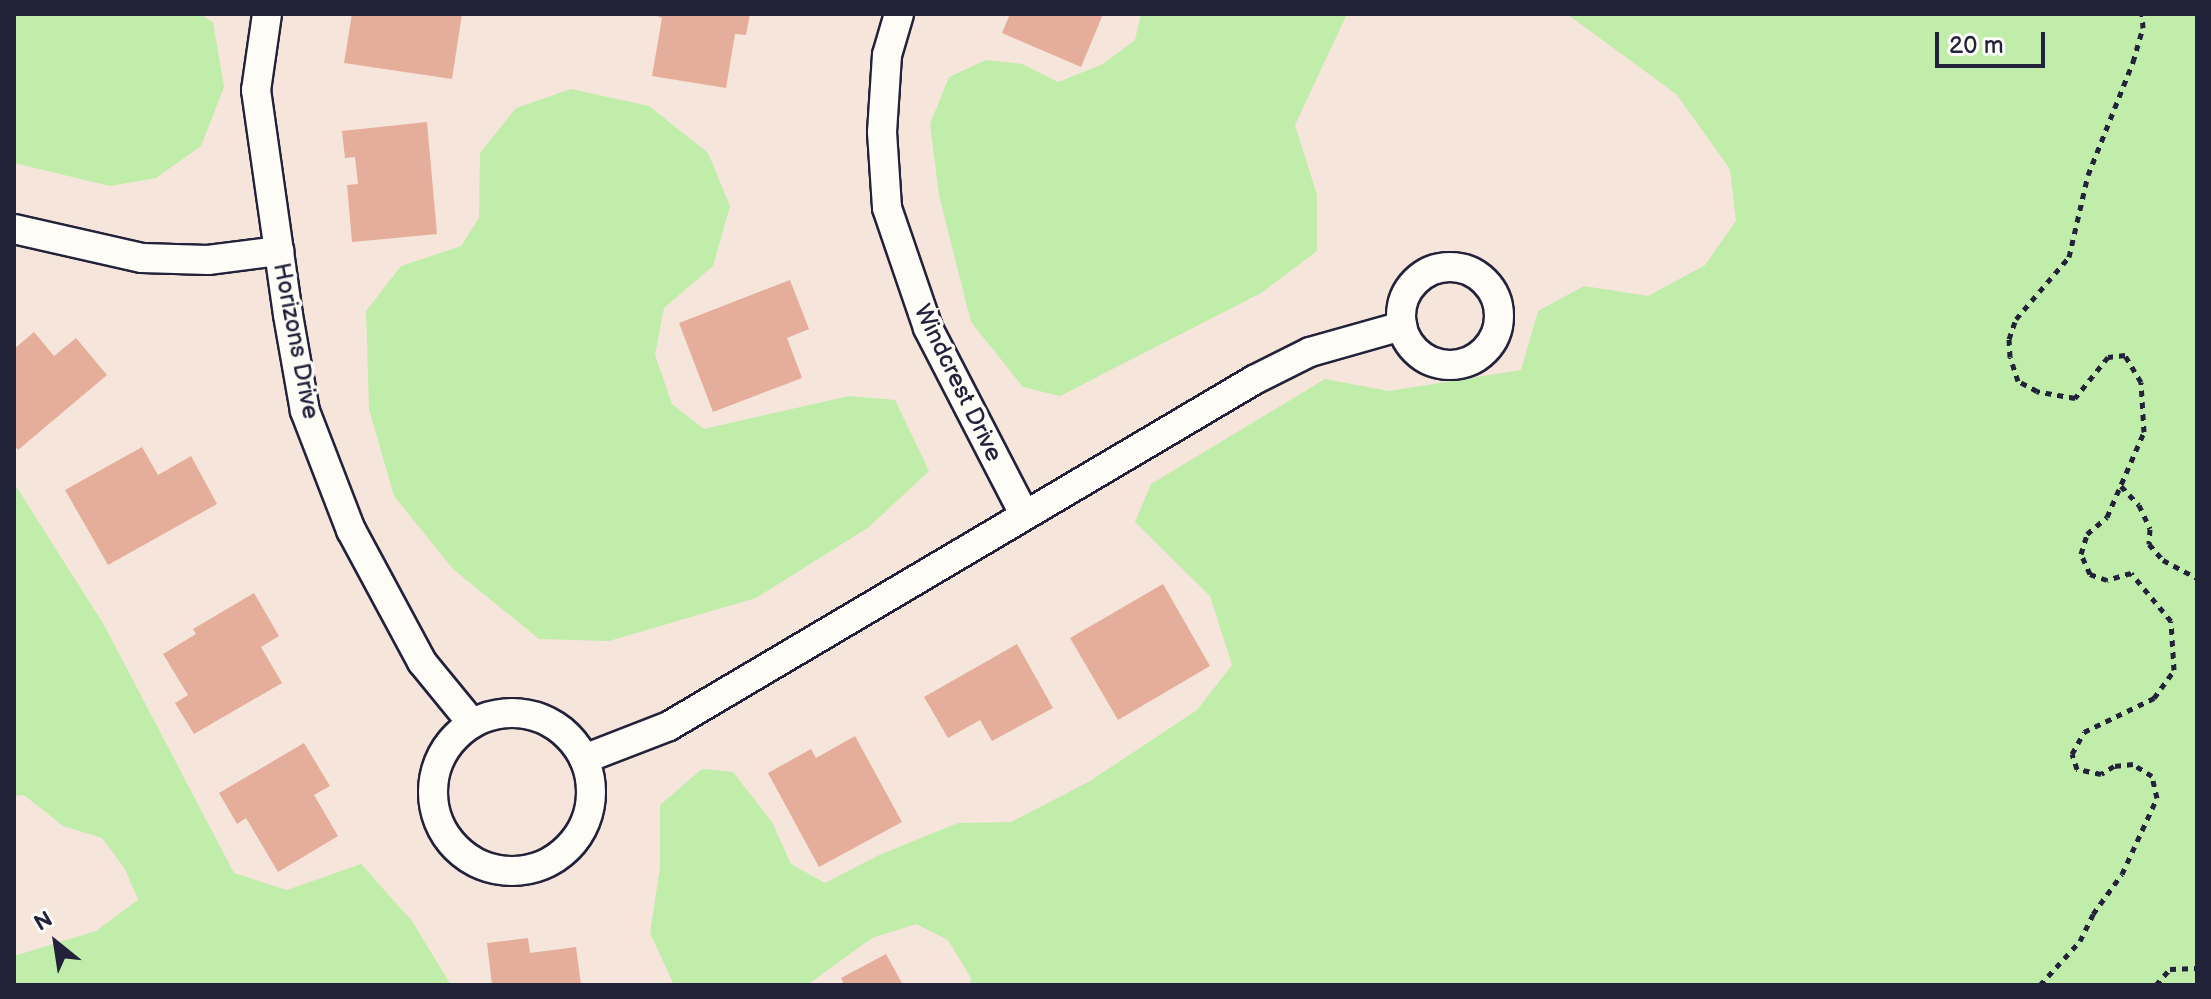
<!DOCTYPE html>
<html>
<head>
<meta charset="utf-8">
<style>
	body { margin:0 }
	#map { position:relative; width:2211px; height:999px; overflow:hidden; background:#f6e5db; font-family:"Balsamiq Sans",sans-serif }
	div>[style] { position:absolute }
	.green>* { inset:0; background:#c0edaa }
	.building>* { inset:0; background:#e5ae9b }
	.path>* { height:5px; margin-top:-2.5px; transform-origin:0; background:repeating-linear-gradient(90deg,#22223b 0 6px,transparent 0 12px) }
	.roads { filter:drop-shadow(2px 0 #22223b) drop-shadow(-2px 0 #22223b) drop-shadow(0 2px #22223b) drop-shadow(0 -2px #22223b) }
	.minor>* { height:28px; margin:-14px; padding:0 14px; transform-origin:14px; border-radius:14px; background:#fdfcf7 }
	.minor>.ring { margin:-14px; padding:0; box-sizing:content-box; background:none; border:28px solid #fdfcf7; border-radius:50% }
	span { translate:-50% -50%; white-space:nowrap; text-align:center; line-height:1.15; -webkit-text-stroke:7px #fdfcf7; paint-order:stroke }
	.street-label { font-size:24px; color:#22223b }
	.frame { position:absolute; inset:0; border:16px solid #22223b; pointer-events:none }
	.north { position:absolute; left:16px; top:903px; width:80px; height:80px; -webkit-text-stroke:6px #fdfcf7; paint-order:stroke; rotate:330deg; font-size:22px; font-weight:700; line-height:32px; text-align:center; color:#22223b }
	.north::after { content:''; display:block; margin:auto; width:28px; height:36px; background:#22223b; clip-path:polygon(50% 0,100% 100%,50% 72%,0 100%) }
	.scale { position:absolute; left:1935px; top:32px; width:110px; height:36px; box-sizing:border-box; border:4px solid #22223b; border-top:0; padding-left:10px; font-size:24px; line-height:28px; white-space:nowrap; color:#22223b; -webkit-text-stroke:6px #fdfcf7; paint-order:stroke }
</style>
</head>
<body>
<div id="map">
	<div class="green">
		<i style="clip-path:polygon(14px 14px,200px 14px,213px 22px,224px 87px,201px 146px,156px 178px,110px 186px,14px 163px)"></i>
		<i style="clip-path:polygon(1141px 14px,1347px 14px,1295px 125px,1317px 195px,1317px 251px,1261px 293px,1060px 396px,1023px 387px,971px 322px,939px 195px,930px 124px,949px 77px,986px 60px,1022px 64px,1058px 82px,1103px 64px,1135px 40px)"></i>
		<i style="clip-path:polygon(1567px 14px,2197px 14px,2197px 985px,970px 985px,971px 978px,948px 940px,916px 924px,872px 938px,807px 985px,674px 985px,650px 933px,660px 867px,660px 805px,702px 769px,733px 772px,772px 822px,791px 864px,825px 883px,879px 855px,958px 823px,1011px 822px,1090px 781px,1197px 710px,1232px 665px,1210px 596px,1135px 522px,1151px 484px,1325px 379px,1389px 391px,1521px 370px,1538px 311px,1584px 286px,1648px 296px,1705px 265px,1736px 221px,1730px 169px,1676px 94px)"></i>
		<i style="clip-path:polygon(571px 89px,649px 106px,708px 153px,730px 206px,713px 266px,664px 308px,655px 355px,672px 404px,704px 429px,849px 396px,895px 400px,929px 471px,869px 527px,756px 598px,609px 641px,539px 639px,453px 569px,394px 496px,369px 409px,366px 311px,401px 266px,461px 246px,479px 218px,480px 153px,516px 108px)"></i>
		<i style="clip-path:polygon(14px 483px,104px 625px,234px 873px,287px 890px,361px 864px,412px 921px,451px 985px,14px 985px,14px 956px,96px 931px,138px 900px,125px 869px,102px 838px,63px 826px,24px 795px,14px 796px)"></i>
	</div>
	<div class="building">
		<i style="clip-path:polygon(352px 14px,462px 14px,452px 79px,344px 63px)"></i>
		<i style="clip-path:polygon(652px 14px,750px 14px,746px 35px,735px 34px,726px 88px,652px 76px,662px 18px)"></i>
		<i style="clip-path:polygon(1010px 14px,1103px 14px,1081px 67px,1002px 33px)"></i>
		<i style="clip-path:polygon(427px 122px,437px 234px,352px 242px,347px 185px,358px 184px,355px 157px,345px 158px,342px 131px)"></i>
		<i style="clip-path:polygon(790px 280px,809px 329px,787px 338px,802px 378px,713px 412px,679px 323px)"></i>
		<i style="clip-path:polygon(34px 332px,54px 356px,76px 338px,107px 375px,18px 450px,14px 445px,14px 349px)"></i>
		<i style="clip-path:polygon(142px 447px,158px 475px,191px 456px,217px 504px,108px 565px,65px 490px)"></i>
		<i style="clip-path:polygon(1163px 584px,1210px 666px,1118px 720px,1070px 638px)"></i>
		<i style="clip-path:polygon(254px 593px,279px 636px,261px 647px,282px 683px,194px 734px,175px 703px,188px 695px,163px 654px,196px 634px,193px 629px)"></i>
		<i style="clip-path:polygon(1017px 644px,1053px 708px,992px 741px,980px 720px,948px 738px,924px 697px)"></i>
		<i style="clip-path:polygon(855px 736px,902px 822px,819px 867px,768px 773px,811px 749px,816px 758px)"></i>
		<i style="clip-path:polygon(304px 743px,330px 786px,314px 795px,338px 836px,278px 872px,246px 818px,237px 824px,219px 793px)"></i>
		<i style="clip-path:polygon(528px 938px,530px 953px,576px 947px,581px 985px,492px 985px,487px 943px)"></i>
		<i style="clip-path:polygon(886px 954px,903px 985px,844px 985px,841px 978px)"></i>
	</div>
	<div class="path">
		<i style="left:2121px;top:486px;width:26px;rotate:47deg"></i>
		<i style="left:2139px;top:505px;width:26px;rotate:65deg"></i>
		<i style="left:2150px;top:529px;width:15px;rotate:94deg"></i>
		<i style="left:2149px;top:544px;width:21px;rotate:49deg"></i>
		<i style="left:2163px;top:560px;width:38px;rotate:28deg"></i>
		<i style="left:2040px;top:985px;width:59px;rotate:-47.7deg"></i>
		<i style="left:2080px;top:941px;width:30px;rotate:-64deg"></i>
		<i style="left:2093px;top:914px;width:49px;rotate:-54.1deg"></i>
		<i style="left:2122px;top:874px;width:84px;rotate:-65.3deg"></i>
		<i style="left:2157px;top:798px;width:23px;rotate:-103deg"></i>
		<i style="left:2152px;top:776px;width:22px;rotate:-148deg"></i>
		<i style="left:2133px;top:764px;width:19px;rotate:174deg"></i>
		<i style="left:2114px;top:766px;width:15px;rotate:148deg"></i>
		<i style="left:2101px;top:774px;width:25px;rotate:-168deg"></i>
		<i style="left:2077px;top:769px;width:16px;rotate:-108deg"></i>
		<i style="left:2072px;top:754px;width:25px;rotate:-61deg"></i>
		<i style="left:2084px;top:732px;width:78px;rotate:-25.9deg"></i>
		<i style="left:2154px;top:698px;width:34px;rotate:-54deg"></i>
		<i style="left:2174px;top:670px;width:49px;rotate:-93.5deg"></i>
		<i style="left:2171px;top:621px;width:62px;rotate:-129.8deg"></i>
		<i style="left:2131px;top:573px;width:25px;rotate:164deg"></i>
		<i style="left:2107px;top:580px;width:18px;rotate:-161deg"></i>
		<i style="left:2090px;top:574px;width:22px;rotate:-114deg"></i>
		<i style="left:2081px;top:554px;width:21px;rotate:-73deg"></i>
		<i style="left:2087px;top:534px;width:26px;rotate:-40deg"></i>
		<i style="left:2107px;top:517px;width:93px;rotate:-66.5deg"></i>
		<i style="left:2144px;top:432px;width:50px;rotate:-93.4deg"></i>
		<i style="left:2141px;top:382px;width:31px;rotate:-121deg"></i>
		<i style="left:2125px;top:355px;width:17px;rotate:173deg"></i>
		<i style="left:2108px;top:357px;width:53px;rotate:128.8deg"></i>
		<i style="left:2075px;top:398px;width:39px;rotate:-170deg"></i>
		<i style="left:2037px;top:391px;width:21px;rotate:-152deg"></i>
		<i style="left:2018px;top:381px;width:25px;rotate:-108deg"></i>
		<i style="left:2010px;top:357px;width:18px;rotate:-93deg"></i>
		<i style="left:2009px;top:339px;width:21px;rotate:-71deg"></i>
		<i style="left:2016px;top:319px;width:82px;rotate:-49.5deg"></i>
		<i style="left:2069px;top:257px;width:84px;rotate:-77deg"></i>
		<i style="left:2088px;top:175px;width:122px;rotate:-68.3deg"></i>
		<i style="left:2133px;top:62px;width:35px;rotate:-74deg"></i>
		<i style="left:2143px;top:28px;width:14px;rotate:-94deg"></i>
		<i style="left:2156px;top:985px;width:21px;rotate:-49deg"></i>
		<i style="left:2170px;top:969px;width:27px;rotate:-2deg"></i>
	</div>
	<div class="roads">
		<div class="minor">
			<i style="left:267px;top:14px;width:77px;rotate:98.2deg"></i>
			<i style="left:256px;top:90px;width:227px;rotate:81.9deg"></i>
			<i style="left:288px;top:315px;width:97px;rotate:80deg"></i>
			<i style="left:305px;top:411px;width:128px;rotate:68.9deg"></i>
			<i style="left:351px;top:530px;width:150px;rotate:61.7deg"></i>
			<i style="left:422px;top:662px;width:79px;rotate:50.7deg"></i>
			<i style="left:899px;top:14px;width:43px;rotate:106.3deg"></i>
			<i style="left:887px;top:55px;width:77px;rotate:93.7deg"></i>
			<i style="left:882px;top:132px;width:76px;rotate:86.2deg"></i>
			<i style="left:887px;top:208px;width:127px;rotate:71.1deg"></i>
			<i style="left:928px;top:328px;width:209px;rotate:62.7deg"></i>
			<i style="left:14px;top:229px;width:131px;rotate:12.8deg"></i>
			<i style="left:142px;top:258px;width:66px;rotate:1.7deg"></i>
			<i style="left:208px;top:260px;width:72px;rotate:-7.2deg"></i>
			<i class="ring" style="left:1401px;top:267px;width:70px;height:70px"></i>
			<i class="ring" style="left:433px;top:713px;width:130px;height:130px"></i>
			<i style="left:584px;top:759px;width:91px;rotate:-21.2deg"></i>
			<i style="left:669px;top:726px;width:680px;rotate:-30.6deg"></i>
			<i style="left:1254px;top:380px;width:63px;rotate:-26.6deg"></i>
			<i style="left:1310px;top:352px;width:96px;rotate:-15.8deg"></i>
		</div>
	</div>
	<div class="street-label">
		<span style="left:296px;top:341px;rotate:79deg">Horizons Drive</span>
		<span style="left:958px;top:383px;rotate:64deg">Windcrest Drive</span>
	</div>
	<div class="frame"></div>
	<div class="north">N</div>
	<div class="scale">20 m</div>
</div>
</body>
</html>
